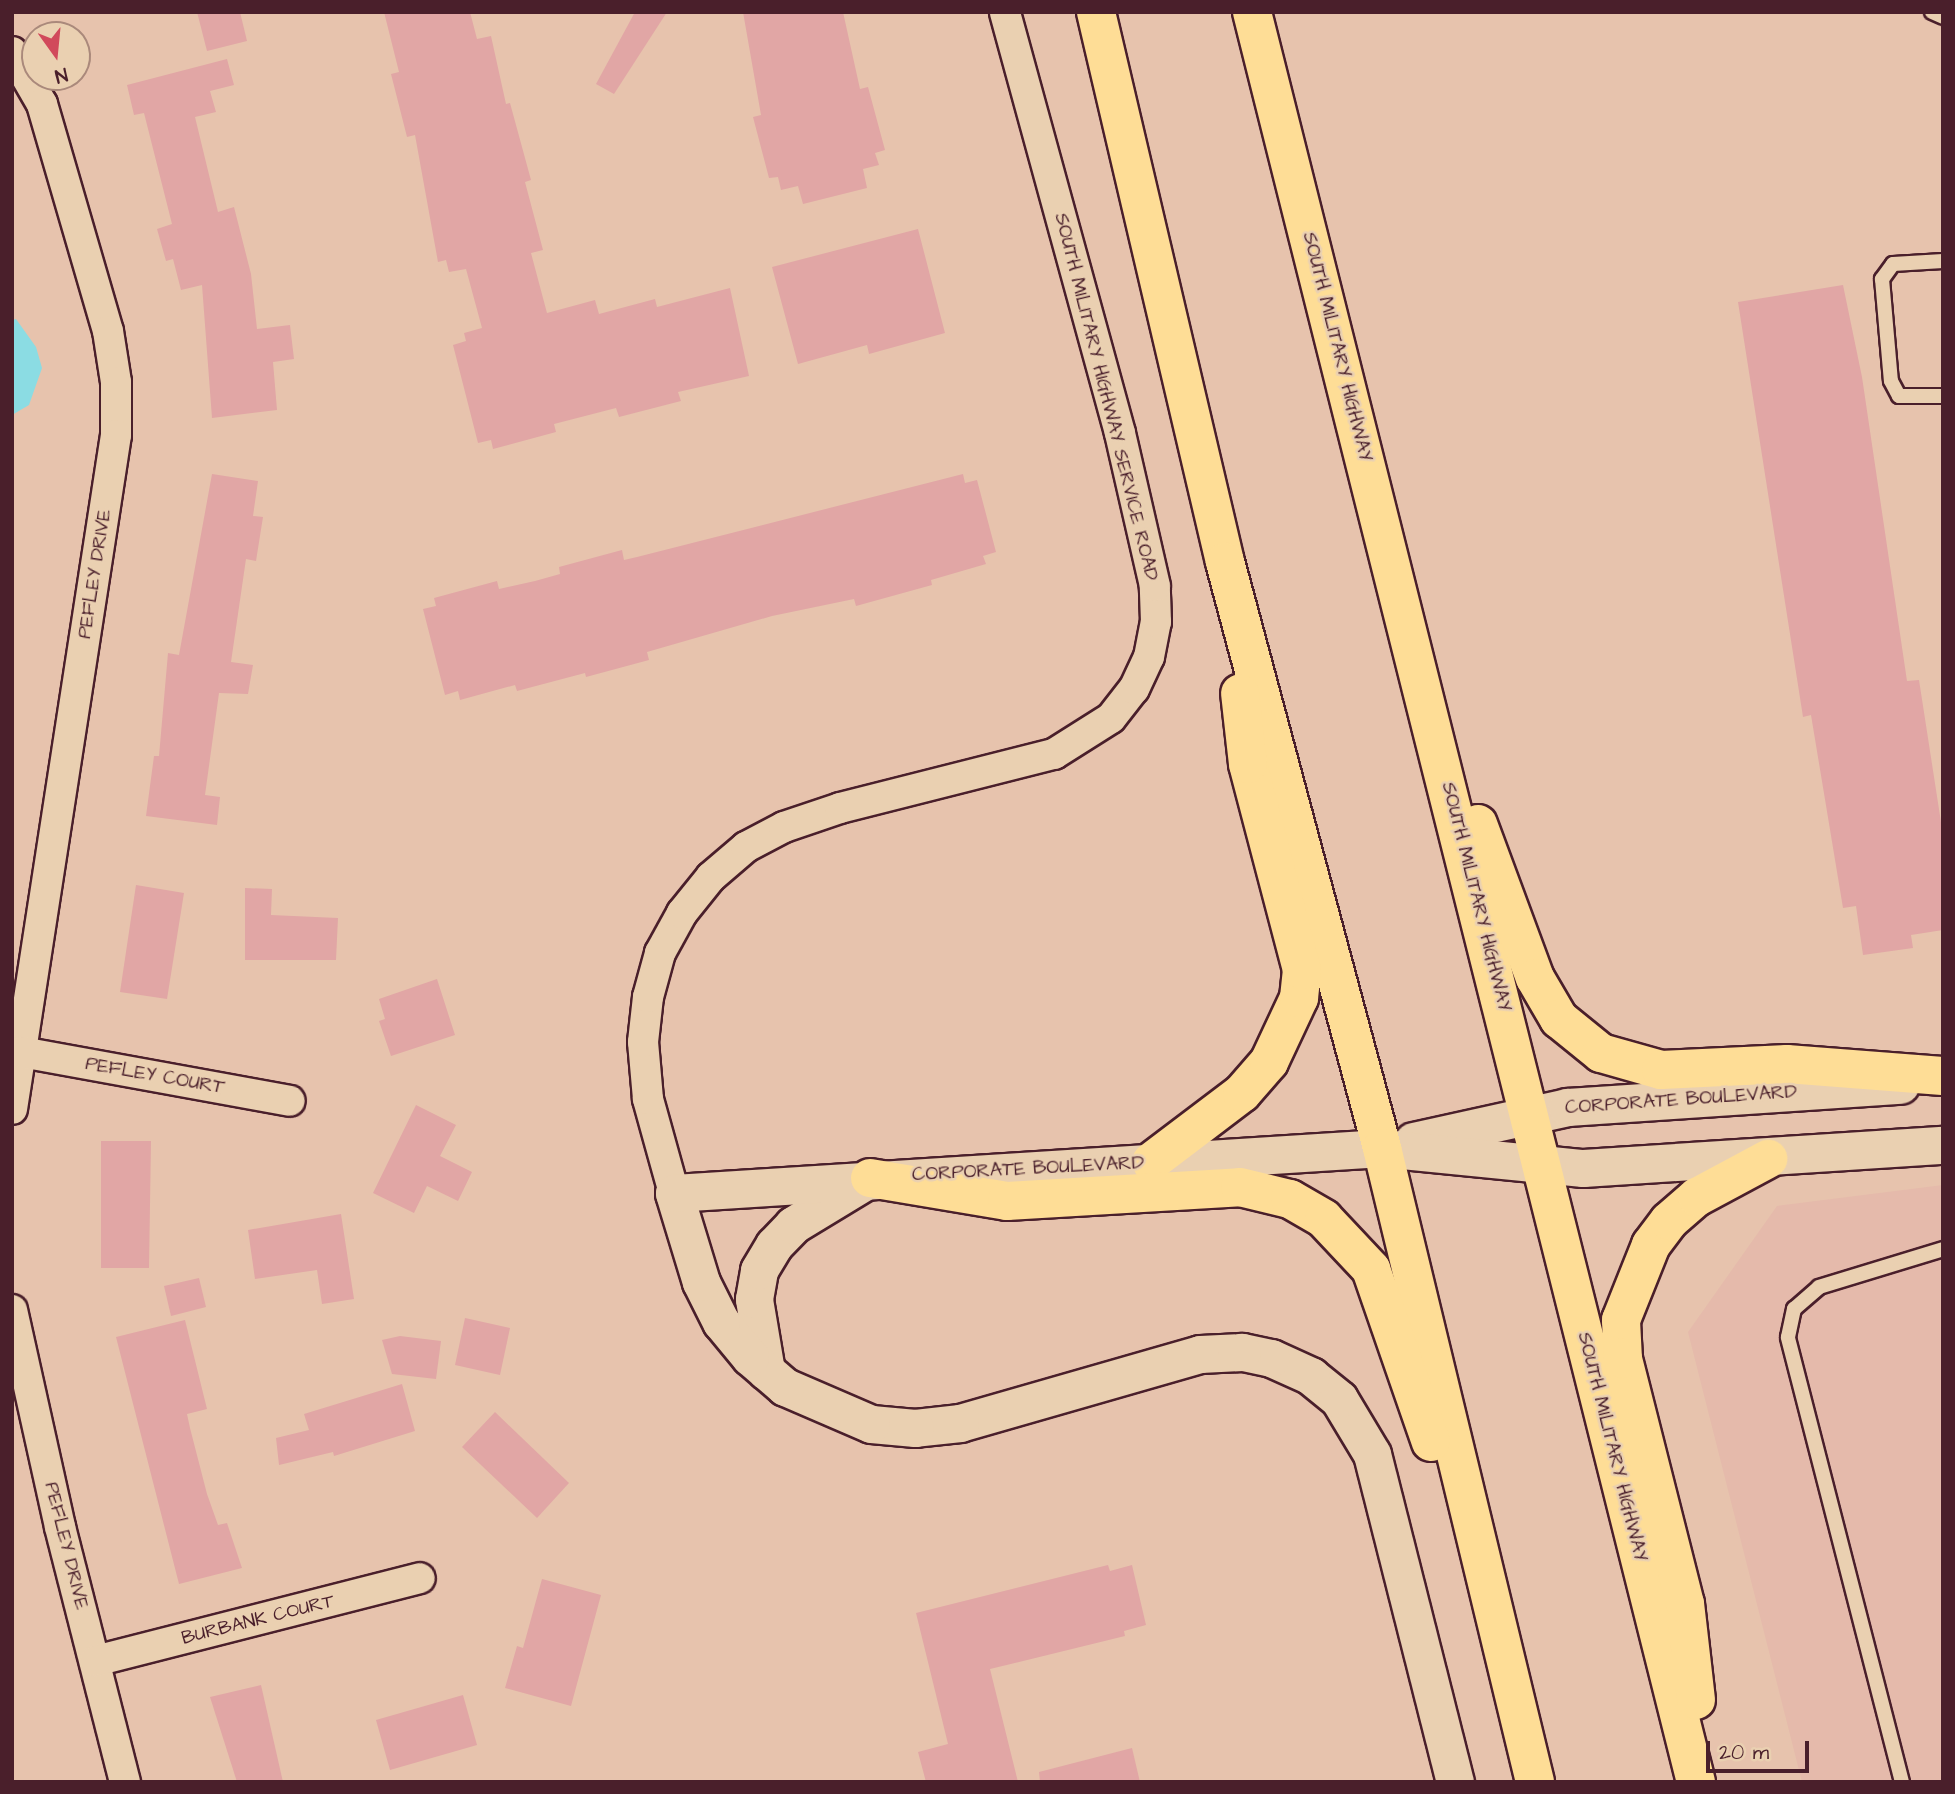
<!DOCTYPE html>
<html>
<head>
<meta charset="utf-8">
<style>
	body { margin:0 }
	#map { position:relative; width:1955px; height:1794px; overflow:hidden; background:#e7c3ad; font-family:"Architects Daughter",sans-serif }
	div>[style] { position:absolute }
	.built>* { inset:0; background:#e5baab }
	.water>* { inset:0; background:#8bdce3 }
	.building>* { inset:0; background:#e1a6a5 }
	.roads { filter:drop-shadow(2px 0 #4a1f2b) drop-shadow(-2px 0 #4a1f2b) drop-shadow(0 2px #4a1f2b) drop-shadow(0 -2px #4a1f2b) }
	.service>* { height:14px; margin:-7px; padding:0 7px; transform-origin:7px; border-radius:7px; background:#ead0b1 }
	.minor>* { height:30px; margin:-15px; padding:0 15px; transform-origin:15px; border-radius:15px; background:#ead0b1 }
	.tertiary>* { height:37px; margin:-18.5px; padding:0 18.5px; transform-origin:18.5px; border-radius:18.5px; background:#ead0b1 }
	.primary>* { height:38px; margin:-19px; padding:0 19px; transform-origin:19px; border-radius:19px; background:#fedd96 }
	span { translate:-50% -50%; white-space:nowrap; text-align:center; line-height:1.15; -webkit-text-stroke:5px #ead0b1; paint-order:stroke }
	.street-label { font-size:19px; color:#4a1f2b }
	.frame { position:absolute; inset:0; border:14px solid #4a1f2b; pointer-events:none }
	.north { position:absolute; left:21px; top:21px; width:70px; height:70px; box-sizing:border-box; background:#ead0b1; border:2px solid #aa897b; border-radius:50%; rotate:165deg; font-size:19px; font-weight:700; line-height:28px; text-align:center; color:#4a1f2b }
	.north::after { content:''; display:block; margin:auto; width:24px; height:32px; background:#d1495b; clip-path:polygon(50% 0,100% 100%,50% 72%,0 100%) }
	.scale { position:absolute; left:1706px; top:1741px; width:103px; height:32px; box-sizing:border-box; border:4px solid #4a1f2b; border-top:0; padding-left:9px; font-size:21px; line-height:24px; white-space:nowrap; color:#4a1f2b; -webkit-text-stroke:5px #ead0b1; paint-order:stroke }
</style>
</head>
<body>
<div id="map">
	<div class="built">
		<i style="clip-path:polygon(1943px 1185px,1943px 1782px,1802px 1782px,1688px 1332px,1777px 1206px)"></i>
	</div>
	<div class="water">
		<i style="clip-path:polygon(16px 319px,36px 347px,42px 368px,29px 405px,12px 415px,12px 320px)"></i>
	</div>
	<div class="building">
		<i style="clip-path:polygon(197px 12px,240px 12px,247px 41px,207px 51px)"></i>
		<i style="clip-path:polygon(384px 12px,470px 12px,477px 39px,491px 36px,506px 104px,510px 103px,531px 180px,525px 182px,543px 250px,531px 253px,547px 313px,595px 300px,599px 314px,655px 299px,657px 307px,730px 288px,749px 376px,678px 392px,681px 401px,619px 417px,616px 408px,554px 424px,556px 432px,493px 449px,491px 440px,478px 443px,453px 345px,466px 341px,464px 333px,482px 328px,466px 269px,449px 272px,446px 260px,438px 262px,415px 135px,407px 137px,391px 74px,399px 72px)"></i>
		<i style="clip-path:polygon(635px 12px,667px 12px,614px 94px,596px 84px)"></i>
		<i style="clip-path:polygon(743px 12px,843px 12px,860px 89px,868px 87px,885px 150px,875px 153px,879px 165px,863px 169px,867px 188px,803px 204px,798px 186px,781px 190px,778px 177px,769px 178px,753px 117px,761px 115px)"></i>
		<i style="clip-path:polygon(227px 59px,234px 85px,210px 91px,216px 112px,195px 117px,218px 212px,234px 207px,251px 274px,257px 329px,290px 325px,294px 359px,273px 362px,277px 410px,212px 418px,202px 285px,181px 290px,173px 259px,166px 261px,157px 229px,172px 224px,144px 113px,134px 115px,127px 85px)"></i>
		<i style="clip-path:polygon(918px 229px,945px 333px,869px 354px,867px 345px,798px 364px,772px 267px)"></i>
		<i style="clip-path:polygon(1843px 285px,1862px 377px,1907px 681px,1919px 680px,1943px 835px,1943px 930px,1911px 935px,1913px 948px,1863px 955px,1856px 906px,1843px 908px,1811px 715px,1803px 717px,1738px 302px)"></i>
		<i style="clip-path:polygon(212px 474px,258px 481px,253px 516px,263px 517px,256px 561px,246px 559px,231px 662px,253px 665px,248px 694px,219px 693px,205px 795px,220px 797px,217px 825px,146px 816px,154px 756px,159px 756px,168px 653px,179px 655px)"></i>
		<i style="clip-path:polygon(963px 474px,965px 483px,977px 480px,996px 552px,983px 556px,986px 564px,931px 580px,932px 585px,856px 606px,854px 599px,772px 616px,647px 652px,649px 660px,586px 677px,585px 673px,517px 691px,515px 685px,460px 700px,458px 691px,445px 695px,423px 609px,436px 606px,434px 598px,497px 581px,499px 589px,535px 581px,560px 574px,559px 567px,622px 550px,624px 560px,637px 557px)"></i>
		<i style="clip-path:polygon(136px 885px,184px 893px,167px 999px,120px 992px)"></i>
		<i style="clip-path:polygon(245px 888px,272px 889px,271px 915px,338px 918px,336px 960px,245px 960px)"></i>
		<i style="clip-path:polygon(437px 979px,455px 1035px,391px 1056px,379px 1021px,385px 1019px,379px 999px)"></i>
		<i style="clip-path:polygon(416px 1105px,456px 1125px,440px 1156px,472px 1172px,458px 1201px,427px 1186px,414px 1213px,373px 1193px)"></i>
		<i style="clip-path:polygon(101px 1141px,151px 1141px,149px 1268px,101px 1268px)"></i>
		<i style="clip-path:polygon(341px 1214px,354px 1299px,322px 1304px,317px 1270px,255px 1279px,248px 1230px)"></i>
		<i style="clip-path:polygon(199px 1278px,206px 1307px,171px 1316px,164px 1286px)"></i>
		<i style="clip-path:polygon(465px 1318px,510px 1328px,500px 1375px,455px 1365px)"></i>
		<i style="clip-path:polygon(185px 1320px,207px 1409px,187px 1414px,190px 1428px,207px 1494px,218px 1525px,227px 1523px,242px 1568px,179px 1584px,116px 1337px)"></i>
		<i style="clip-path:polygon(400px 1336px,441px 1341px,436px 1379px,392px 1374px,382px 1340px)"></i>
		<i style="clip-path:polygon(402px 1384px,415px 1431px,334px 1456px,333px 1452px,279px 1465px,276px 1438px,309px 1430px,304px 1414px)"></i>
		<i style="clip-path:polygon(495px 1412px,569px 1483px,537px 1518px,462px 1447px)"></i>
		<i style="clip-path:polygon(1108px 1565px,1110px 1571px,1132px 1565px,1146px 1625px,1124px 1631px,1125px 1636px,990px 1669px,1018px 1782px,926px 1782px,918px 1752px,948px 1744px,916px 1613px)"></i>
		<i style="clip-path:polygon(542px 1579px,601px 1595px,571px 1706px,505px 1688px,517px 1646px,523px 1648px)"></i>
		<i style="clip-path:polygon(261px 1685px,283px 1782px,237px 1782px,210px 1697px)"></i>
		<i style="clip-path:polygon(463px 1695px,477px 1745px,390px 1770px,376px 1720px)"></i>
		<i style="clip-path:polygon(1132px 1748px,1140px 1782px,1040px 1782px,1039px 1772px)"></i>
	</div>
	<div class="roads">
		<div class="service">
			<i style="left:1932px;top:12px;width:12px;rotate:24deg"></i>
			<i style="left:1943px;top:261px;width:50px;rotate:176.6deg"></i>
			<i style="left:1893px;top:264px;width:19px;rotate:126deg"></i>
			<i style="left:1882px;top:279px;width:102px;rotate:85deg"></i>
			<i style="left:1891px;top:381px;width:17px;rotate:62deg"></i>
			<i style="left:1899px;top:396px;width:44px"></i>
			<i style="left:1902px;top:1782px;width:459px;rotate:-104.4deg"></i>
			<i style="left:1788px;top:1337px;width:29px;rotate:-78deg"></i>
			<i style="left:1794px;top:1309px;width:33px;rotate:-41deg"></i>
			<i style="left:1819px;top:1287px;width:130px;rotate:-17deg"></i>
		</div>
		<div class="minor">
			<i style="left:12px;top:52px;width:60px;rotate:60deg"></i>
			<i style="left:42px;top:104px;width:236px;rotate:73.8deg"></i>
			<i style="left:108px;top:331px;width:52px;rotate:81.1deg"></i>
			<i style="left:116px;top:382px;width:53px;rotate:90deg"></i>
			<i style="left:116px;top:435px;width:682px;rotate:98.77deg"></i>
			<i style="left:21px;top:1052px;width:273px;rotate:10.3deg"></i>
			<i style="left:674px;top:1193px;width:98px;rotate:-105.5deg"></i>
			<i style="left:648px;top:1099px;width:57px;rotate:-95deg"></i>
			<i style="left:643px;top:1042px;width:45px;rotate:-83.7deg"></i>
			<i style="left:648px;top:997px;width:46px;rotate:-74.7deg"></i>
			<i style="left:660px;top:953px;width:46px;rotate:-61.2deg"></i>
			<i style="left:682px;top:913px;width:46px;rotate:-51.1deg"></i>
			<i style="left:711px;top:877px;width:46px;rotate:-40.6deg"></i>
			<i style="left:746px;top:847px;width:43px;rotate:-27.8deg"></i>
			<i style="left:784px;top:827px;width:59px;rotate:-18.7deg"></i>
			<i style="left:840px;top:808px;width:221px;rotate:-14.2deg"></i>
			<i style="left:1054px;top:754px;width:67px;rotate:-32.3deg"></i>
			<i style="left:1111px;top:718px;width:37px;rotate:-52deg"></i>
			<i style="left:1134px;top:689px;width:35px;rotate:-65deg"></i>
			<i style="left:1149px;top:657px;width:36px;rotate:-79deg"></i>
			<i style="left:1156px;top:622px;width:36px;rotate:-92deg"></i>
			<i style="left:1155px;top:586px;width:157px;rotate:-102.9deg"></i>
			<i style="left:1120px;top:433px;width:436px;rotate:-105.3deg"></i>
			<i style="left:12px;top:1310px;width:222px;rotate:77.5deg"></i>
			<i style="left:60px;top:1527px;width:263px;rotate:75.7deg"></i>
			<i style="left:95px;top:1661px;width:335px;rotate:-14.3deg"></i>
		</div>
		<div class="tertiary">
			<i style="left:1413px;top:1141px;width:158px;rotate:-12.4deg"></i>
			<i style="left:1567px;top:1107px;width:334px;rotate:-3.8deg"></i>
			<i style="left:766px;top:1371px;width:73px;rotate:-99.5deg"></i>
			<i style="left:754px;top:1299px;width:29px;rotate:-80deg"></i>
			<i style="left:759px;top:1270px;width:29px;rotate:-59deg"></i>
			<i style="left:774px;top:1245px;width:28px;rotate:-46deg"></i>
			<i style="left:793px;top:1225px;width:81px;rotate:-31.3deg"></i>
			<i style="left:1455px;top:1782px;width:338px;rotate:-104.2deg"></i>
			<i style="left:1372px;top:1454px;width:64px;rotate:-121deg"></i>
			<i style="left:1339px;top:1399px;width:36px;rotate:-141deg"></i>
			<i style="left:1311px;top:1376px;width:44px;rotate:-155.8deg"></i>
			<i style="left:1271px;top:1358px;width:30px;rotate:-168deg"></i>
			<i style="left:1242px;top:1352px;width:42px;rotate:177.3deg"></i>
			<i style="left:1200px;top:1354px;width:250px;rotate:164deg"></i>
			<i style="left:960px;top:1423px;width:45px;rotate:173.7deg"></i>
			<i style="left:915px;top:1428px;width:44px;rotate:-174.8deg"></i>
			<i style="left:871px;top:1424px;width:94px;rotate:-156.7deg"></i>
			<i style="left:785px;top:1387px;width:46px;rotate:-139.4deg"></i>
			<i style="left:750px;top:1357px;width:45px;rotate:-129.6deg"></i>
			<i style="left:721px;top:1322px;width:45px;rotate:-116.6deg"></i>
			<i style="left:701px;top:1282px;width:93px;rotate:-106.9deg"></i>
			<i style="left:674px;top:1193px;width:709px;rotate:-3.64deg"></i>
			<i style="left:1382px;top:1148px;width:202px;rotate:5.7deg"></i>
			<i style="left:1583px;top:1168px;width:361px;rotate:-3.7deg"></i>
		</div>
		<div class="primary">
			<i style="left:1096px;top:12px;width:565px;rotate:76.8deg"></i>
			<i style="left:1225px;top:562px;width:607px;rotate:75deg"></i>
			<i style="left:1382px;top:1148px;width:652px;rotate:76.43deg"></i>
			<i style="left:1252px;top:12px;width:1825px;rotate:75.92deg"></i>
			<i style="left:1478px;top:824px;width:164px;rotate:69.7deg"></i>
			<i style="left:1535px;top:978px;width:48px;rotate:59.7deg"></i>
			<i style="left:1559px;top:1019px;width:54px;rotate:39deg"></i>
			<i style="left:1601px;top:1053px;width:62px;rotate:15.8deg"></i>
			<i style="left:1661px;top:1070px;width:126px;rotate:-2.7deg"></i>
			<i style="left:1787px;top:1064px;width:156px;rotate:4.4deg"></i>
			<i style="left:1151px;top:1162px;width:114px;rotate:-37.2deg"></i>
			<i style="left:1242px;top:1093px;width:41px;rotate:-48.9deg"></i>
			<i style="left:1269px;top:1062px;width:71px;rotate:-64.9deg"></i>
			<i style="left:1299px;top:998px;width:28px;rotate:-84deg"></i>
			<i style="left:1302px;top:970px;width:213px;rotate:-104.7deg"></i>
			<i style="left:1248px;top:764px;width:71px;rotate:-96.4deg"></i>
			<i style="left:870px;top:1178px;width:139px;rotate:9.5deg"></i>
			<i style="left:1007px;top:1201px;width:233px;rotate:-3.4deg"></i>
			<i style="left:1240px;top:1187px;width:51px;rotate:13.5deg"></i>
			<i style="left:1290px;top:1199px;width:39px;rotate:30deg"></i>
			<i style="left:1324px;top:1219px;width:69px;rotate:46.8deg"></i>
			<i style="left:1371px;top:1269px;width:183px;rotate:70.9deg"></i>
			<i style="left:1696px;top:1700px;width:97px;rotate:-96.5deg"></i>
			<i style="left:1685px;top:1604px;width:253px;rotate:-104.2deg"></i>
			<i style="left:1623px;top:1359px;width:39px;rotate:-93deg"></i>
			<i style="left:1621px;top:1320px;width:81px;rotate:-68.2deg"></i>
			<i style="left:1651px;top:1245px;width:30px;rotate:-53deg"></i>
			<i style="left:1669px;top:1221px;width:37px;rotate:-41deg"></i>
			<i style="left:1697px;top:1197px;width:81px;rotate:-28.2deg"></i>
		</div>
	</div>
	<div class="street-label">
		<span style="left:1337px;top:347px;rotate:76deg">SOUTH MILITARY HIGHWAY</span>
		<span style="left:1106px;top:397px;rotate:76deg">SOUTH MILITARY HIGHWAY SERVICE ROAD</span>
		<span style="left:95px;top:574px;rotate:-81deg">PEFLEY DRIVE</span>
		<span style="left:1476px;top:897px;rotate:76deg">SOUTH MILITARY HIGHWAY</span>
		<span style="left:155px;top:1076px;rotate:10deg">PEFLEY COURT</span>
		<span style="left:1681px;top:1100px;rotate:-4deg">CORPORATE BOULEVARD</span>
		<span style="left:1028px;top:1169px;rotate:-3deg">CORPORATE BOULEVARD</span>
		<span style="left:1612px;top:1447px;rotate:76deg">SOUTH MILITARY HIGHWAY</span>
		<span style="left:66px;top:1546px;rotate:76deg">PEFLEY DRIVE</span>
		<span style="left:258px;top:1620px;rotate:-14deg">BURBANK COURT</span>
	</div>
	<div class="frame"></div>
	<div class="north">N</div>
	<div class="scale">20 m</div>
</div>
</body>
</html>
